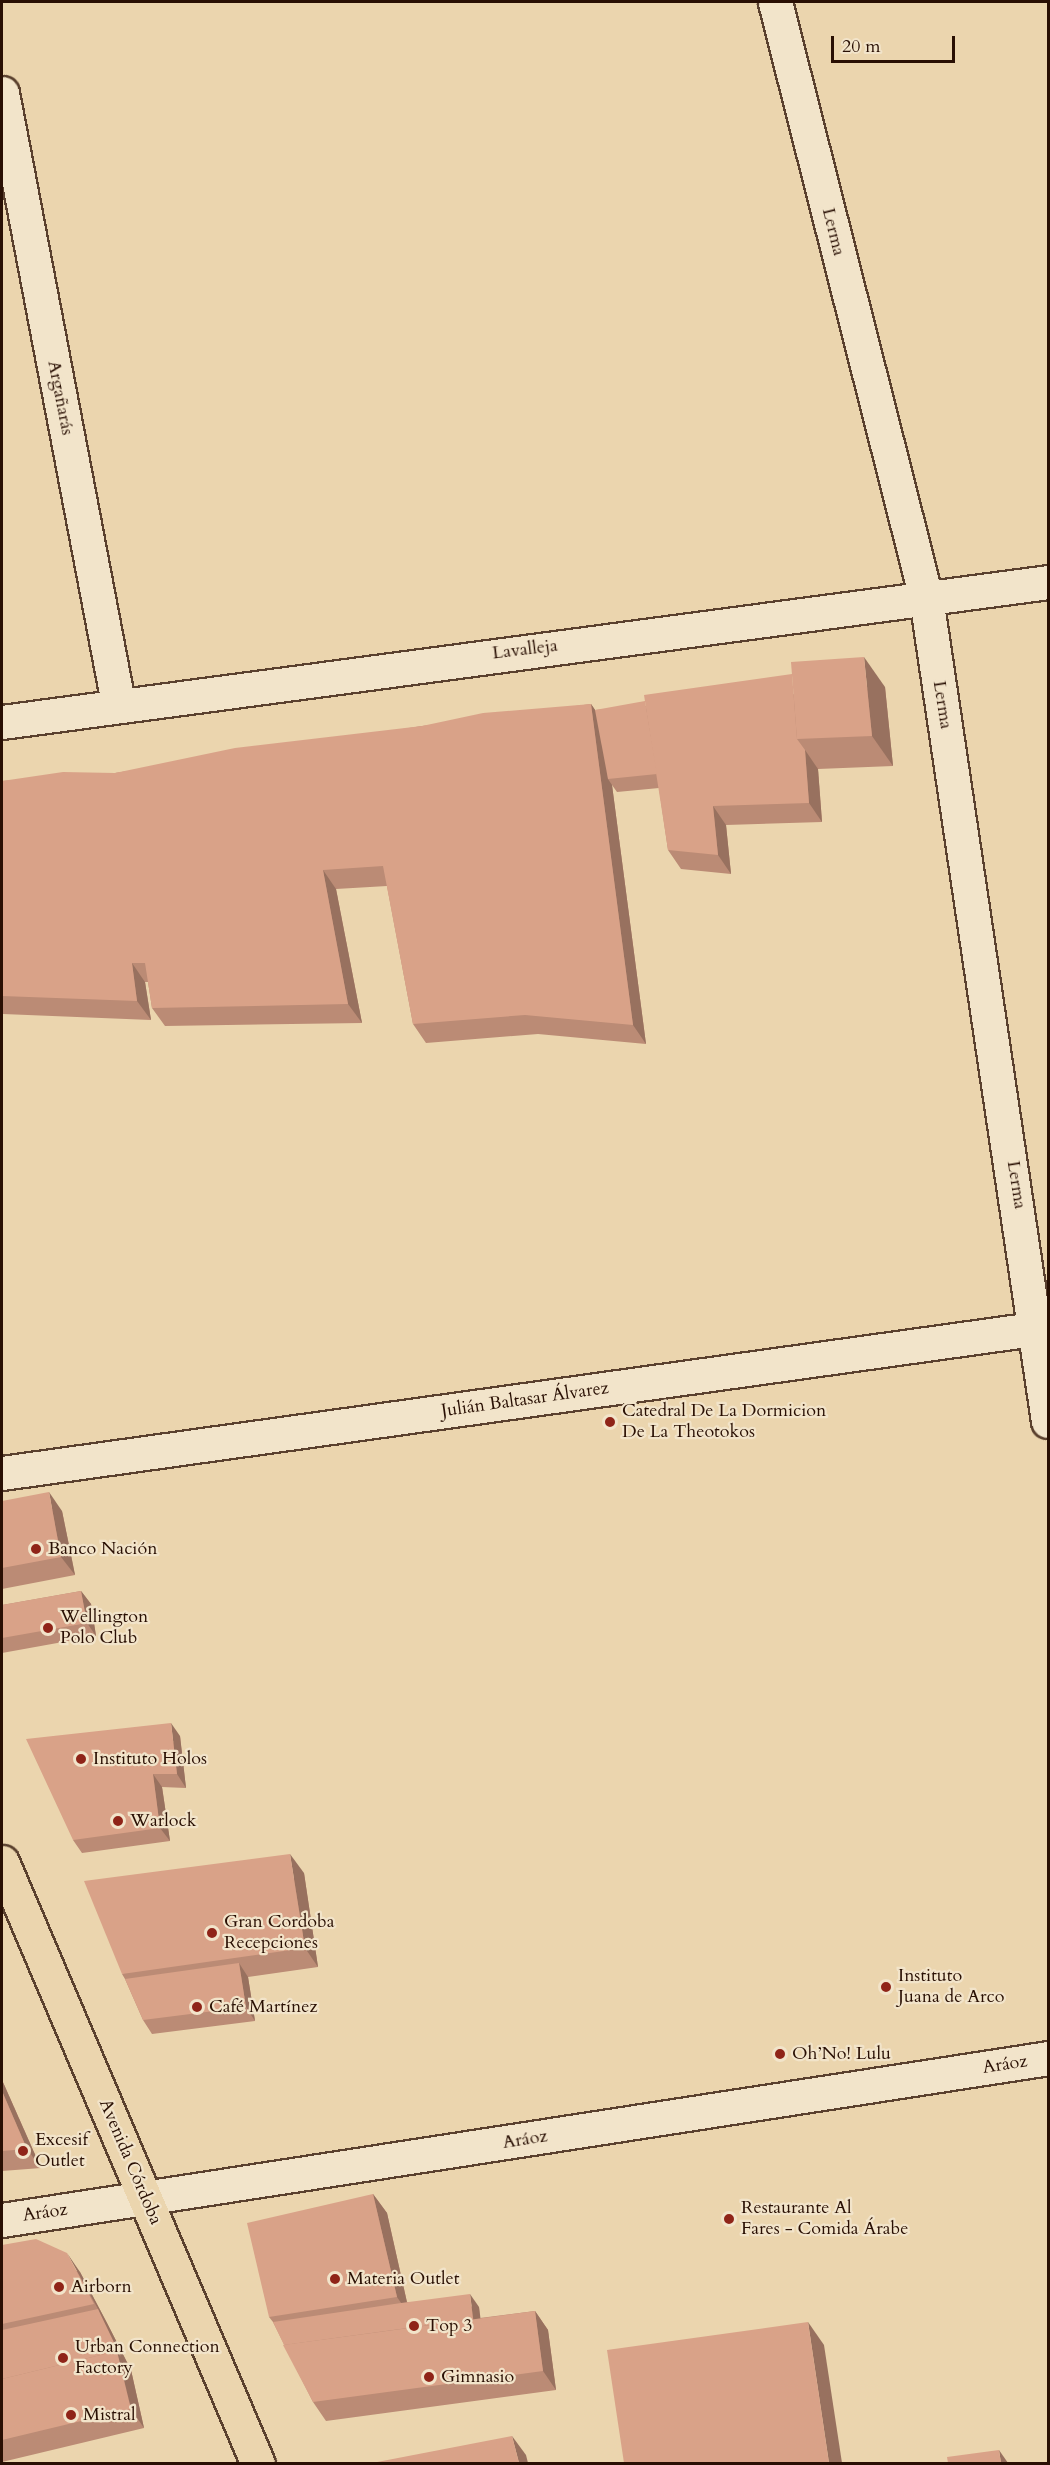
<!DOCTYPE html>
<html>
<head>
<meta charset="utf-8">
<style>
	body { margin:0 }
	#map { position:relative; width:1050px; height:2465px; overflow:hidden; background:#ebd5ae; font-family:Cardo,serif }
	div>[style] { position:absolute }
	.roads { filter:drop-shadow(2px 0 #5a402e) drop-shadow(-2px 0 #5a402e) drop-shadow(0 2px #5a402e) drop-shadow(0 -2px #5a402e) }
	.street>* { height:33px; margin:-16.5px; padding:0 16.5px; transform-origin:16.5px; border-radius:16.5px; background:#f2e4ca }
	.primary>* { height:33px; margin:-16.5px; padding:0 16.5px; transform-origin:16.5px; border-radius:16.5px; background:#ebd5ae }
	.wall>* { inset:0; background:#bb8b75 }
	.shaded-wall>* { inset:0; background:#98715f }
	.building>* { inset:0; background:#d9a288 }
	.dots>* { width:16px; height:16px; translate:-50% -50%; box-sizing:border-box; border:3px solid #f2e4ca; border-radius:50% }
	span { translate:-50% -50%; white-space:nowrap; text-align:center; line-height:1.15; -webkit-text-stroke:4.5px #f2e4ca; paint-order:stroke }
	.street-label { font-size:18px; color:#290f03 }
	.poi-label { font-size:18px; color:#290f03 }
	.left { translate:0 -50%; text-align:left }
	.frame { position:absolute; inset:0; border:3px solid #290f03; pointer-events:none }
	.scale { position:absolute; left:831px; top:36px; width:124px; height:27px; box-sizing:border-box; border:3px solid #290f03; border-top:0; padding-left:8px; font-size:18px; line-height:21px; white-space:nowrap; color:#290f03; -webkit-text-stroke:4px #f2e4ca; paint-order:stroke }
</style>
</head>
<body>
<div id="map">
	<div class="roads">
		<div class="street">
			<i style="left:775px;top:2px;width:615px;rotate:75.78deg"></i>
			<i style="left:926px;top:598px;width:832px;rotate:81.57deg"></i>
			<i style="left:2px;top:93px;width:621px;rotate:79.23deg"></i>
			<i style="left:2px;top:722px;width:1055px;rotate:-7.62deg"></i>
			<i style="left:2px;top:1473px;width:1056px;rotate:-7.95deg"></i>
			<i style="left:2px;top:2220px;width:1058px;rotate:-8.8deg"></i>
		</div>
		<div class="primary">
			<i style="left:2px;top:1862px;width:654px;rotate:66.96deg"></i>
		</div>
	</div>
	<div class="wall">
		<i style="clip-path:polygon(885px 687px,893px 766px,818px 769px,822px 822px,726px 825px,731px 874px,681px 869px,668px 850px,659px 788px,617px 792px,612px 785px,646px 1044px,538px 1034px,426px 1043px,413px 1024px,387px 886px,336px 889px,362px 1023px,165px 1026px,152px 1008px,148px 982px,145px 982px,151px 1020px,3px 1014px,2px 1012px,2px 781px,115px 773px,422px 726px,591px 704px,595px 710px)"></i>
		<i style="clip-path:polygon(2px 1501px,62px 1511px,75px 1575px,2px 1589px)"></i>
		<i style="clip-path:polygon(81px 1591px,91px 1604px,96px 1636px,2px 1653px,2px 1605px)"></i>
		<i style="clip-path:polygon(180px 1736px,186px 1788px,162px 1787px,170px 1841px,82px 1853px,73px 1840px)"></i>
		<i style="clip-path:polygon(304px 1873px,318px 1967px,248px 1977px,255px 2021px,152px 2034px,143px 2020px,125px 1979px,122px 1974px)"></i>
		<i style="clip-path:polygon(2px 2080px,41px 2168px,2px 2171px)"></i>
		<i style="clip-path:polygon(373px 2194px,387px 2213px,407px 2302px,479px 2307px,480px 2318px,535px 2311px,548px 2330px,556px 2390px,326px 2421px,313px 2402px,273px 2322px,269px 2317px)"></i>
		<i style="clip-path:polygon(2px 2245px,80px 2272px,107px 2323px,131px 2370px,144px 2428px,2px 2462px)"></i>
	</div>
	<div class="shaded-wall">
		<i style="clip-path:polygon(864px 657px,885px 687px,893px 766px,872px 736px)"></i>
		<i style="clip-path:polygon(591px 704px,604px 723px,608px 779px,612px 785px,646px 1044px,633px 1025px)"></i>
		<i style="clip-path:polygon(805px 750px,818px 769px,822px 822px,809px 803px)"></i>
		<i style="clip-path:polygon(713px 806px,726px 825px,731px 874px,718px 855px)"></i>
		<i style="clip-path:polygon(323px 870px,336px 889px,362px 1023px,348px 1004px)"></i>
		<i style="clip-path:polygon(132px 963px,145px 982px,151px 1020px,137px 1001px)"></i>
		<i style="clip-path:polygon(49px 1492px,62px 1511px,75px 1575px,61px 1557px)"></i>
		<i style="clip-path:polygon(81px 1591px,91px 1604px,96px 1636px,87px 1623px)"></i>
		<i style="clip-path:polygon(171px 1723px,180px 1736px,186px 1788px,177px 1774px)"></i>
		<i style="clip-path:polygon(153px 1774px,162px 1787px,170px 1841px,160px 1828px)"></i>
		<i style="clip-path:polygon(290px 1854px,304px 1873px,318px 1967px,305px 1948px)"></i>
		<i style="clip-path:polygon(239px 1963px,248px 1977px,255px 2021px,246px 2007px)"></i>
		<i style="clip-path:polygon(2px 2080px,41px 2168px,27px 2149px,2px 2091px)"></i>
		<i style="clip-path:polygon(373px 2194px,387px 2213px,410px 2316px,397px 2297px)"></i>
		<i style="clip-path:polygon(67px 2253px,80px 2272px,107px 2323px,131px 2370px,144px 2428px,131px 2409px,98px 2309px)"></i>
		<i style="clip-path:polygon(470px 2294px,479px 2307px,483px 2338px,474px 2325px)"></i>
		<i style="clip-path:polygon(535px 2311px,548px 2330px,556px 2390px,543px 2371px)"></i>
		<i style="clip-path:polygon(808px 2322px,824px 2345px,842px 2463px,829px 2463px)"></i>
		<i style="clip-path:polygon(512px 2436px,526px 2455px,528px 2463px,519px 2463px)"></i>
		<i style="clip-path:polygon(999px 2450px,1008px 2463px,1001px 2463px)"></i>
	</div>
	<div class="building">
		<i style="clip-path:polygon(864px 657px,872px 736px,797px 739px,791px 662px)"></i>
		<i style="clip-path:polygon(792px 674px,797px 739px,805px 750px,809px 803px,713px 806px,718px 855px,668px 850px,644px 695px)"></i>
		<i style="clip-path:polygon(645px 701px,657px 774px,608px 779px,595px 710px)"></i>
		<i style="clip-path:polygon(591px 704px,633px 1025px,525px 1015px,413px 1024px,383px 866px,323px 870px,348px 1004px,152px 1008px,145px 963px,132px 963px,137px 1001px,2px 996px,2px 781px,63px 772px,115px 773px,235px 748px,422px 726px,483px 713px)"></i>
		<i style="clip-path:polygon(49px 1492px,61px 1557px,2px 1568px,2px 1501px)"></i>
		<i style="clip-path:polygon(81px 1591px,87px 1623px,2px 1638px,2px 1605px)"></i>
		<i style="clip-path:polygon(171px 1723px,177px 1774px,153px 1774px,160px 1828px,73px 1840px,26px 1739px)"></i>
		<i style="clip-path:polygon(290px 1854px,305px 1948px,122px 1974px,84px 1881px)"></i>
		<i style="clip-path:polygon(239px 1963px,246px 2007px,143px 2020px,125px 1979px)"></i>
		<i style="clip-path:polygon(2px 2091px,27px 2149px,2px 2151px)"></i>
		<i style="clip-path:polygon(373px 2194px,397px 2297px,269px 2317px,247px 2223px)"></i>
		<i style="clip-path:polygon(36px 2239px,67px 2253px,94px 2304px,2px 2324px,2px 2245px)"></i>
		<i style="clip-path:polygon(470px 2294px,473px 2319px,284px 2345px,273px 2322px,401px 2303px)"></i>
		<i style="clip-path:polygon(98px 2309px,121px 2357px,117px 2351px,2px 2379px,2px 2330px)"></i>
		<i style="clip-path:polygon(535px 2311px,543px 2371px,313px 2402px,283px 2345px)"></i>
		<i style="clip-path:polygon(808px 2322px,829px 2463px,624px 2463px,607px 2350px)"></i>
		<i style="clip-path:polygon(117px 2351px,131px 2409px,2px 2440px,2px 2379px)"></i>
		<i style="clip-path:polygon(512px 2436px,519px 2463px,372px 2463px)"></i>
		<i style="clip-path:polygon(999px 2450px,1001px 2463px,948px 2463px,947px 2457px)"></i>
	</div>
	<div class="dots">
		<i style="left:610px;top:1422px;background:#8f2418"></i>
		<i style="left:36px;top:1549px;background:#8f2418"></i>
		<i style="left:48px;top:1628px;background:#8f2418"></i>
		<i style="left:81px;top:1759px;background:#8f2418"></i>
		<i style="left:118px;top:1821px;background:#8f2418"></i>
		<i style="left:212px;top:1933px;background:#8f2418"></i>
		<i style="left:886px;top:1987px;background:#8f2418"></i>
		<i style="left:197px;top:2007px;background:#8f2418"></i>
		<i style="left:780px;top:2054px;background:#8f2418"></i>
		<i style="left:23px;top:2151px;background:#8f2418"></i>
		<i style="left:729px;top:2219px;background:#8f2418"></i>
		<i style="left:335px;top:2279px;background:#8f2418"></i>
		<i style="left:59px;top:2287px;background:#8f2418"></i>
		<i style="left:414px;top:2326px;background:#8f2418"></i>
		<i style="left:63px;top:2358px;background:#8f2418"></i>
		<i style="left:429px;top:2377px;background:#8f2418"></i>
		<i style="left:71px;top:2415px;background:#8f2418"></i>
	</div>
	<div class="street-label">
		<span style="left:833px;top:232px;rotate:76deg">Lerma</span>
		<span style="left:60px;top:398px;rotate:79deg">Argañarás</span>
		<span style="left:525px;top:650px;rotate:-7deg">Lavalleja</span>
		<span style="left:942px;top:705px;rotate:81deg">Lerma</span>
		<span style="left:1016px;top:1185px;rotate:81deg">Lerma</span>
		<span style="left:525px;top:1400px;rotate:-8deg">Julián Baltasar Álvarez</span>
		<span style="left:1005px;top:2065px;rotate:-9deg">Aráoz</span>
		<span style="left:525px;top:2140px;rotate:-9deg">Aráoz</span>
		<span style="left:130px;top:2162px;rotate:67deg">Avenida Córdoba</span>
		<span style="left:45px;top:2213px;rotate:-8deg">Aráoz</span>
	</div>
	<div class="poi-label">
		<span class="left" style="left:622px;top:1422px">Catedral De La Dormicion<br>De La Theotokos</span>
		<span class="left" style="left:48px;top:1549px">Banco Nación</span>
		<span class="left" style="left:60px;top:1628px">Wellington<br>Polo Club</span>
		<span class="left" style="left:93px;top:1759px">Instituto Holos</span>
		<span class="left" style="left:130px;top:1821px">Warlock</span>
		<span class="left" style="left:224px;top:1933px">Gran Cordoba<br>Recepciones</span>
		<span class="left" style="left:898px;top:1987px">Instituto<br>Juana de Arco</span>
		<span class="left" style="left:209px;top:2007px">Café Martínez</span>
		<span class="left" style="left:792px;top:2054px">Oh’No! Lulu</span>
		<span class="left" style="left:35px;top:2151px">Excesif<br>Outlet</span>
		<span class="left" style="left:741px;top:2219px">Restaurante Al<br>Fares - Comida Árabe</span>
		<span class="left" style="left:347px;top:2279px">Materia Outlet</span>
		<span class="left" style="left:71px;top:2287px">Airborn</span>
		<span class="left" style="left:426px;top:2326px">Top 3</span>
		<span class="left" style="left:75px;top:2358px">Urban Connection<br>Factory</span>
		<span class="left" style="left:441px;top:2377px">Gimnasio</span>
		<span class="left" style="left:83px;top:2415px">Mistral</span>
	</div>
	<div class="frame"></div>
	<div class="scale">20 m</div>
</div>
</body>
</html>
